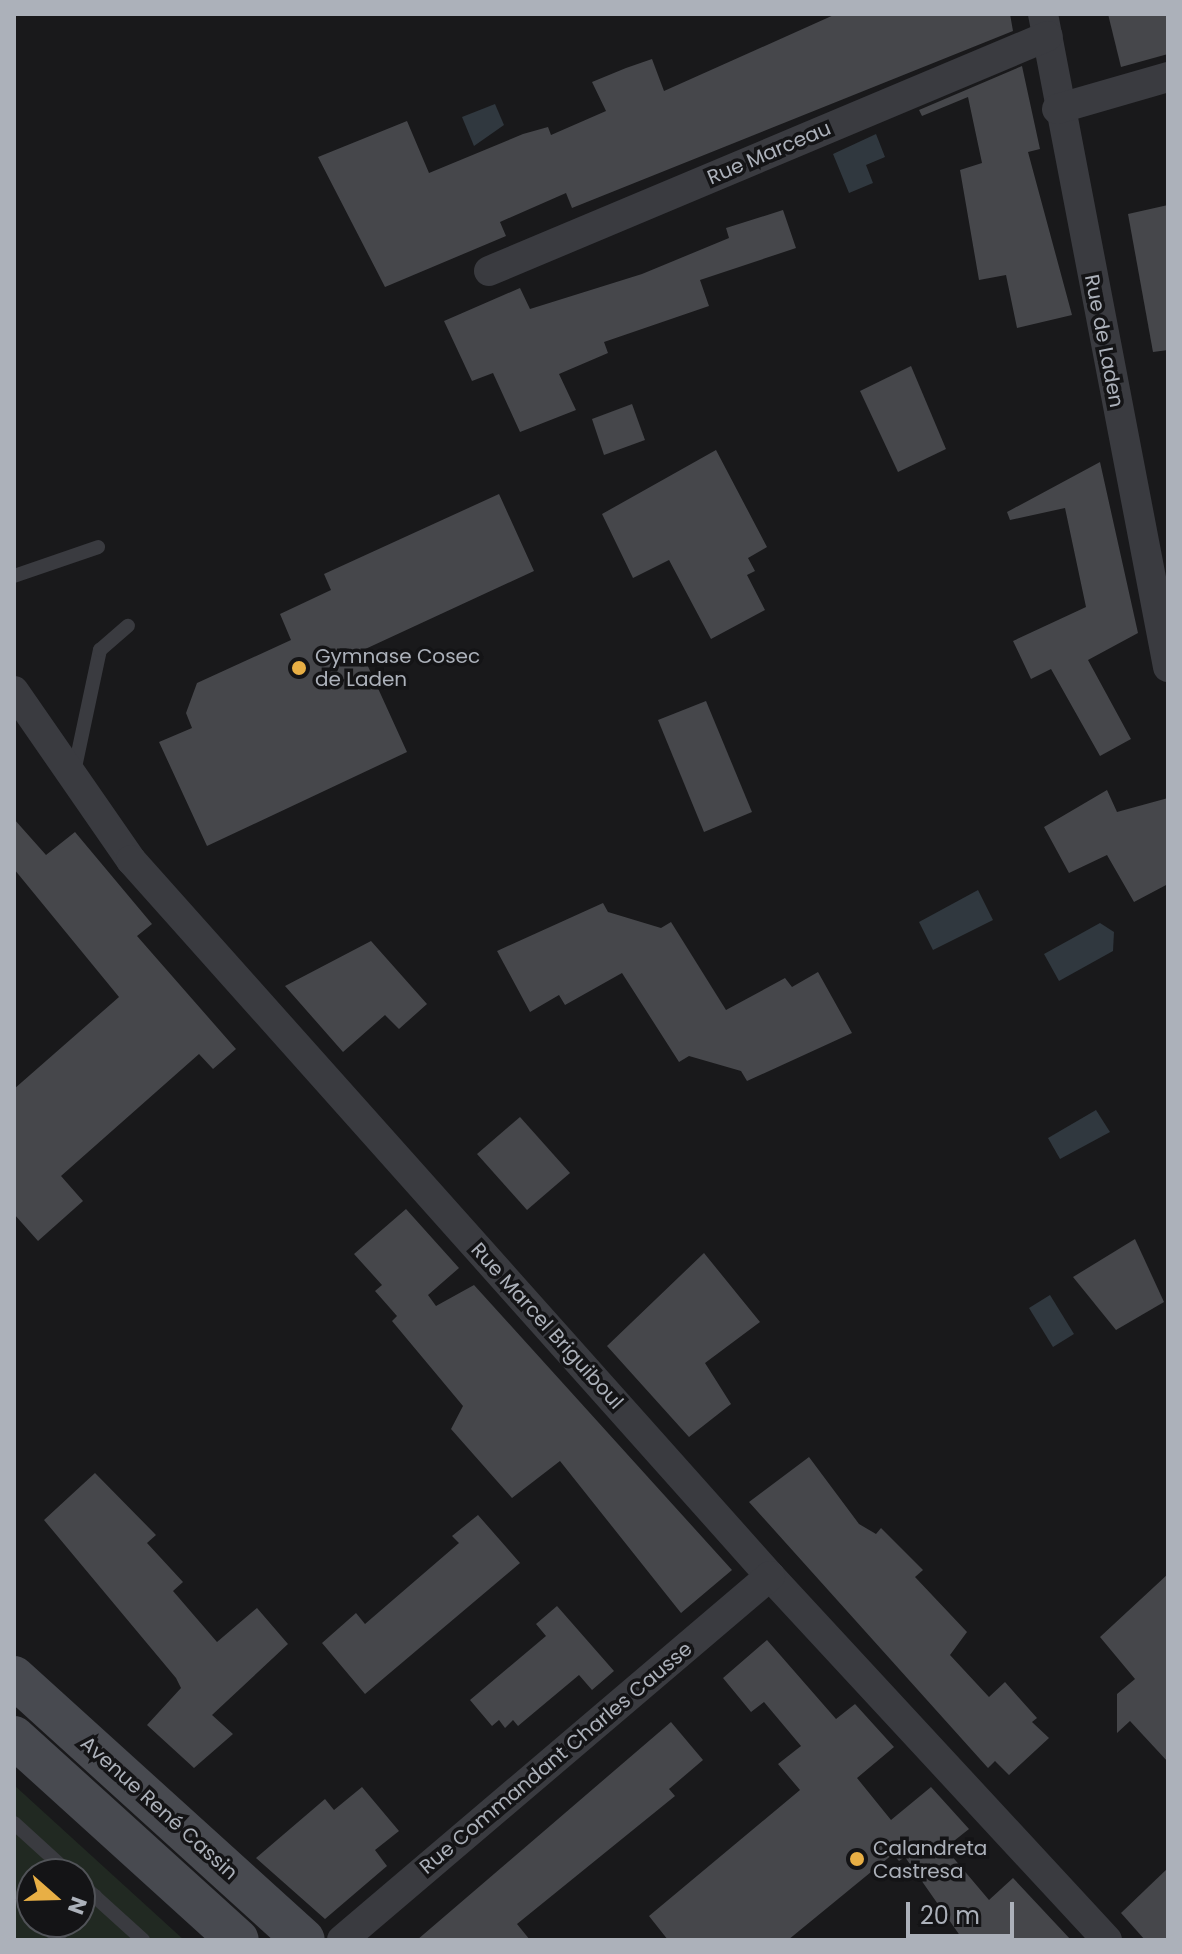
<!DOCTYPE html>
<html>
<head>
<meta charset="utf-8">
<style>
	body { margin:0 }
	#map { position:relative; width:1182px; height:1954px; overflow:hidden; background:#19191b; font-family:Poppins,sans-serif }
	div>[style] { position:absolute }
	.green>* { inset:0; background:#212922 }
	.water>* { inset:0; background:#30383f }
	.building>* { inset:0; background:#46474b }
	.service>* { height:14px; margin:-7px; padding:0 7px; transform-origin:7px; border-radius:7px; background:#3a3b40 }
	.minor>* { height:30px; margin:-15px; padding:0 15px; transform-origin:15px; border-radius:15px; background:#3a3b40 }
	.secondary>* { height:42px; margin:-21px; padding:0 21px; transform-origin:21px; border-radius:21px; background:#484a50 }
	.dots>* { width:22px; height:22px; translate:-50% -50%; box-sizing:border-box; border:4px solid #141416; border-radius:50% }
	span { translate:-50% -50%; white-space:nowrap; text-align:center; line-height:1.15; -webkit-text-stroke:7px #141416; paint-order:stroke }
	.street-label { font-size:20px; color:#acb1ba }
	.poi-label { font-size:20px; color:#acb1ba }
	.left { translate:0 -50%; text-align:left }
	.frame { position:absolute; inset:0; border:16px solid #acb1ba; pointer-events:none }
	.north { position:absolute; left:16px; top:1858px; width:80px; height:80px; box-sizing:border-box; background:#141416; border:2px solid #515358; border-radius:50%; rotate:110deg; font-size:22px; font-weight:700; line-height:32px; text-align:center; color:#acb1ba }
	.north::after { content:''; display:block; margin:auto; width:28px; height:36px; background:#e8af45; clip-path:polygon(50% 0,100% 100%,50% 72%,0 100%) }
	.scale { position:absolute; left:906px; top:1902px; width:108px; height:36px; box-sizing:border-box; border:4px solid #acb1ba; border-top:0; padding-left:10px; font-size:24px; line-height:28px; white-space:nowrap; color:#acb1ba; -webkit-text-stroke:6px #141416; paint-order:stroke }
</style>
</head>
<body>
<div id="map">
	<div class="green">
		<i style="clip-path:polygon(evenodd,14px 1785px,184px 1940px,14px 1940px,14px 1785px,32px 1874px,80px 1874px,80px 1922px,32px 1922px,32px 1874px)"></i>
	</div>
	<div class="water">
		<i style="clip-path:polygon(495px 104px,504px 125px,474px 146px,462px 117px)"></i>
		<i style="clip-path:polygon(876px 134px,885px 157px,866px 165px,873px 183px,849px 193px,833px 154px)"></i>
		<i style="clip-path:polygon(978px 890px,993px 920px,933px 950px,919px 922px)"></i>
		<i style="clip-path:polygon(1100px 923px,1114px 932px,1113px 951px,1059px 981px,1044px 954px)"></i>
		<i style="clip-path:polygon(1096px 1110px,1110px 1132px,1060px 1159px,1048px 1138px)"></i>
		<i style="clip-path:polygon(1050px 1295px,1074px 1334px,1053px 1347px,1029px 1308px)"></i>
	</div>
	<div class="building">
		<i style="clip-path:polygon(836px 14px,1010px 14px,1013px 31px,572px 208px,566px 193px,500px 222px,506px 236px,385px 287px,318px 157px,407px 121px,429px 173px,523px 134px,548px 127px,551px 135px,606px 111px,592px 82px,626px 68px,652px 59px,664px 91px)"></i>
		<i style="clip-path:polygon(1108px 14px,1168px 14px,1168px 54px,1121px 67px)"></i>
		<i style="clip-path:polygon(1022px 66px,1040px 149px,1028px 152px,1072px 315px,1017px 328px,1006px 275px,979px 280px,960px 170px,982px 163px,968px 97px,922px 116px,919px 110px)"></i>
		<i style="clip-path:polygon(1168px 205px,1168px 350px,1153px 352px,1128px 214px)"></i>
		<i style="clip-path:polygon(783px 210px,796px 248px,700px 280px,709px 306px,604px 342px,608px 353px,559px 374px,576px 410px,520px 432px,493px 373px,472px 381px,444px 321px,520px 288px,530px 309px,642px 274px,729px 238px,726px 228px)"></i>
		<i style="clip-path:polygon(911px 366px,946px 449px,898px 472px,860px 391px)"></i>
		<i style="clip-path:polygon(632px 404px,645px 440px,604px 455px,592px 419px)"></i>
		<i style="clip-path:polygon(716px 450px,767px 547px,748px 558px,755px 571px,747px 575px,765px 610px,711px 639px,669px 560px,633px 578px,602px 514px)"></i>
		<i style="clip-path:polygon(1100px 462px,1138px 633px,1088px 660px,1131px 739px,1100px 756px,1051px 669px,1031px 679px,1013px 641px,1086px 607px,1065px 508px,1010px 520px,1007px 512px)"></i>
		<i style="clip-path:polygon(499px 494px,534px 571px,361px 651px,407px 752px,207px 846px,159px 742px,192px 728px,186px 713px,197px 683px,291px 640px,280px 614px,331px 590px,324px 574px)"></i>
		<i style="clip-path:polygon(706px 701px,752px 812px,704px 832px,658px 720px)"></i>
		<i style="clip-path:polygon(1107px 790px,1117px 812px,1168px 798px,1168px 884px,1134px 902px,1107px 855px,1069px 873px,1044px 827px)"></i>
		<i style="clip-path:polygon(14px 819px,46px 855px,75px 832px,152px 924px,137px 936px,236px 1049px,213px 1069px,199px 1054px,61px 1176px,83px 1201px,38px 1241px,14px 1214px,14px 1089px,119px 997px,14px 869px)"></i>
		<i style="clip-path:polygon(603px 903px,608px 912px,661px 928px,671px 922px,726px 1010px,785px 978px,792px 987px,818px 972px,852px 1033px,747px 1081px,741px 1071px,689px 1056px,679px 1062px,622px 973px,565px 1005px,559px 995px,530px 1012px,497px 951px)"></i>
		<i style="clip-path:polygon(371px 941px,427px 1004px,399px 1029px,385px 1015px,343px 1052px,285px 986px)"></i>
		<i style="clip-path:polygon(520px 1117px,570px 1173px,527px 1210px,477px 1154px)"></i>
		<i style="clip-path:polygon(406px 1209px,459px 1268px,428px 1295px,436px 1306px,474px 1285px,732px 1570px,681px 1613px,560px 1461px,512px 1498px,451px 1429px,463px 1406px,392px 1321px,397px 1316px,375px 1291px,382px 1285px,354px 1254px)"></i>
		<i style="clip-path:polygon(1135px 1239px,1164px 1302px,1116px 1330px,1073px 1277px)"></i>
		<i style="clip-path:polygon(704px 1253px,760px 1322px,705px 1363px,731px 1404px,689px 1437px,607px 1346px)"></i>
		<i style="clip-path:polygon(809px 1457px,859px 1524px,876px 1534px,881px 1528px,923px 1570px,915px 1577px,967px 1632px,950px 1655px,989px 1697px,1005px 1682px,1037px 1718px,1032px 1722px,1049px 1738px,1009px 1775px,995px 1761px,988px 1768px,749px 1502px)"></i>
		<i style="clip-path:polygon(95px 1473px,156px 1535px,147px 1543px,183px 1582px,173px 1591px,217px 1642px,257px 1608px,288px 1644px,212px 1715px,233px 1734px,194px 1768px,147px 1725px,181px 1688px,176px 1678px,44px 1520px)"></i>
		<i style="clip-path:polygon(478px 1515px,520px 1563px,365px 1694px,322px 1643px,356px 1613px,365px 1624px,459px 1543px,452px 1536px)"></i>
		<i style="clip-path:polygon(1168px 1574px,1168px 1762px,1130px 1721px,1117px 1733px,1117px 1694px,1135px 1679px,1100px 1637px)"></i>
		<i style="clip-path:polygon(557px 1606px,614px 1671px,592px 1690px,579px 1675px,518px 1726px,513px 1720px,505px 1728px,499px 1720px,492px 1726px,470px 1700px,546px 1636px,536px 1624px)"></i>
		<i style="clip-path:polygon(767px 1640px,836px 1719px,855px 1704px,894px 1747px,857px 1778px,891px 1820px,931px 1787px,969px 1829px,945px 1848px,989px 1900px,1013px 1878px,1071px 1940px,963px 1940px,905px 1857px,899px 1861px,893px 1854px,788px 1940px,668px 1940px,649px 1916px,800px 1790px,778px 1764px,801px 1746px,764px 1702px,751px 1712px,723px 1678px)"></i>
		<i style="clip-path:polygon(671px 1722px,703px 1760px,669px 1789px,675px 1796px,517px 1924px,530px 1940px,417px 1940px)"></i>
		<i style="clip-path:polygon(362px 1787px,399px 1831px,375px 1850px,387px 1866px,325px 1919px,256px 1858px,325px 1799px,334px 1810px)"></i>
		<i style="clip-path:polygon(1168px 1868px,1168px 1940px,1145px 1940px,1121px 1913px)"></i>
	</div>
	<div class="service">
		<i style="left:14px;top:576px;width:89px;rotate:-19deg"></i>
		<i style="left:74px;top:772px;width:125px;rotate:-78deg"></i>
		<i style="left:100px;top:650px;width:37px;rotate:-41deg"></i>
		<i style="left:14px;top:1823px;width:76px;rotate:42.3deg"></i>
		<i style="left:80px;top:1883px;width:85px;rotate:42.1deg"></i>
		<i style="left:80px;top:1912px;width:22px;rotate:-47deg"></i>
		<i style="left:54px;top:1940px;width:25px;rotate:-47deg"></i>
	</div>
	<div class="minor">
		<i style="left:1043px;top:14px;width:665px;rotate:79.16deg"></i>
		<i style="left:1057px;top:109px;width:116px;rotate:-16.1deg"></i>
		<i style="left:489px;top:271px;width:606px;rotate:-22.8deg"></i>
		<i style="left:14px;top:691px;width:206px;rotate:55.3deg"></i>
		<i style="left:131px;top:860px;width:960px;rotate:48.25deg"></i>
		<i style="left:770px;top:1576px;width:496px;rotate:47.2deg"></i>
		<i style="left:342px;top:1940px;width:562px;rotate:-40.38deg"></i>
	</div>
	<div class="secondary">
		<i style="left:14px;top:1677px;width:391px;rotate:42.2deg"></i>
		<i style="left:14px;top:1737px;width:302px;rotate:42.2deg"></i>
	</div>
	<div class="dots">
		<i style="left:299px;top:668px;background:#e8af45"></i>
		<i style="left:857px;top:1859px;background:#e8af45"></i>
	</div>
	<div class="street-label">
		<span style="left:769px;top:153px;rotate:-23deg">Rue Marceau</span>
		<span style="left:1104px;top:341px;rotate:79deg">Rue de Laden</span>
		<span style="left:547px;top:1326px;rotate:48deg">Rue Marcel Briguiboul</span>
		<span style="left:556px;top:1758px;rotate:-40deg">Rue Commandant Charles Causse</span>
		<span style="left:159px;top:1808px;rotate:42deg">Avenue René Cassin</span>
	</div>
	<div class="poi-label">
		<span class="left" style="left:315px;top:668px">Gymnase Cosec<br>de Laden</span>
		<span class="left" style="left:873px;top:1860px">Calandreta<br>Castresa</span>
	</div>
	<div class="frame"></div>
	<div class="north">N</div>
	<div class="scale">20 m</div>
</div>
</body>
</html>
